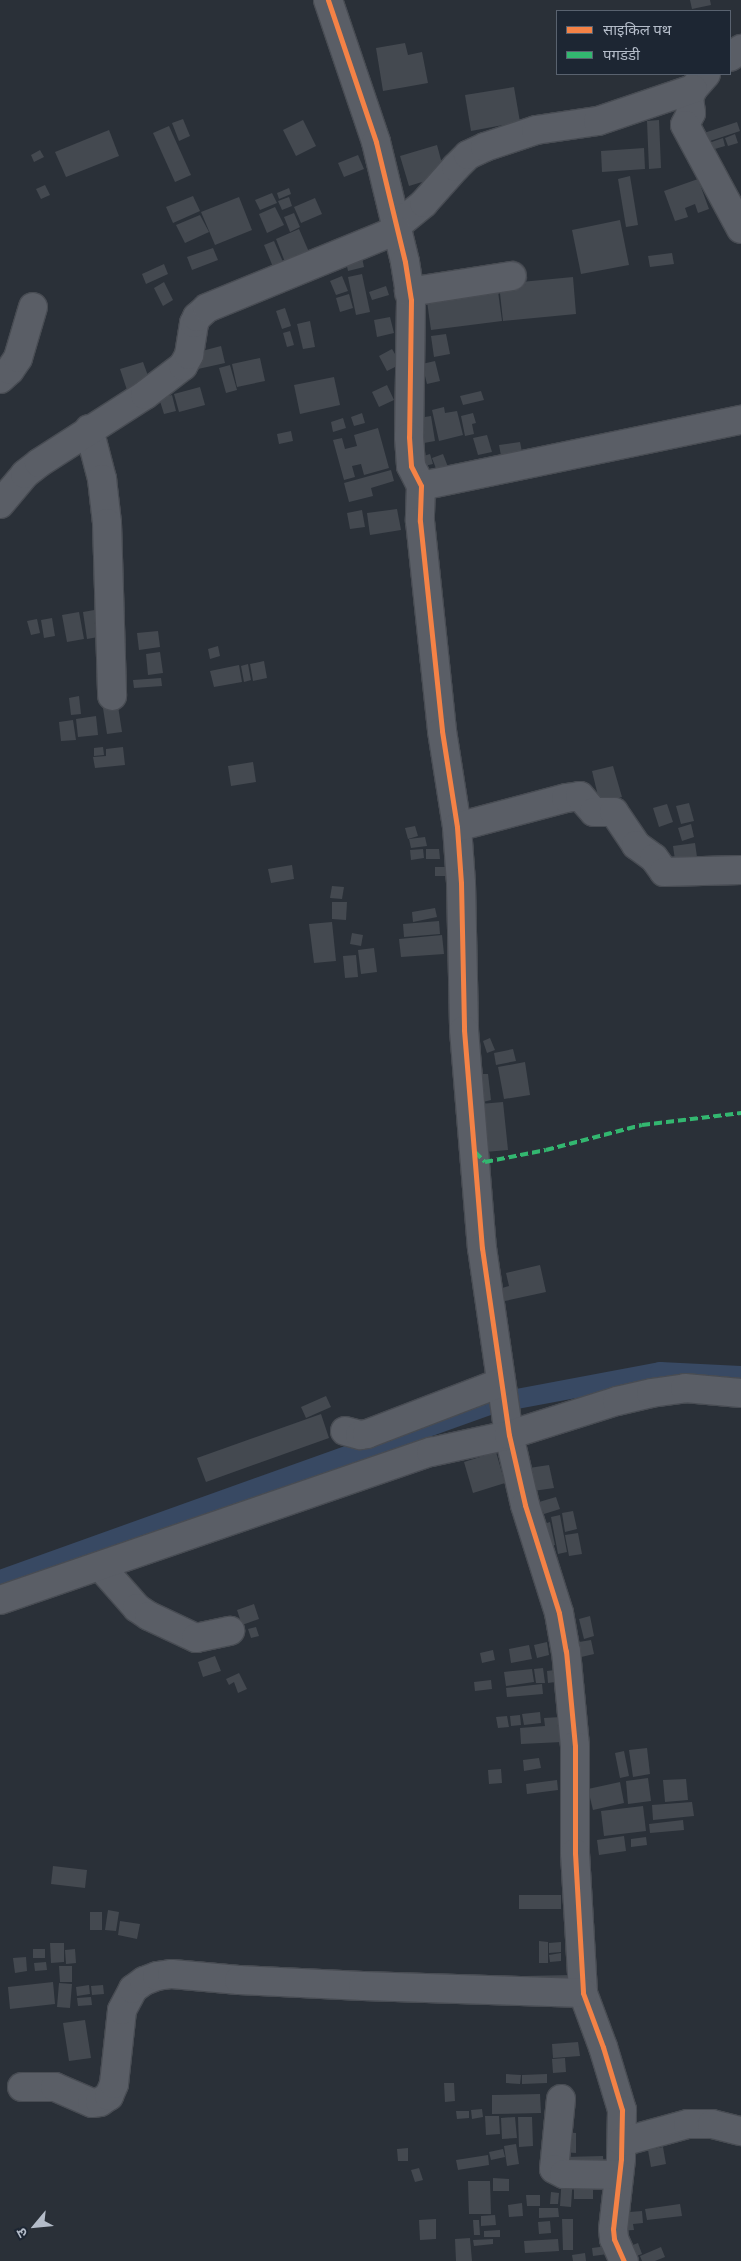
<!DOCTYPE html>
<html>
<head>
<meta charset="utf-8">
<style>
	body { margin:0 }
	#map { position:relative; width:741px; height:2261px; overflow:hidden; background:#2a3038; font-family:"Titillium Web","Noto Sans Devanagari",sans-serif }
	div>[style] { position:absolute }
	.canal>* { height:20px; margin:-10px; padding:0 10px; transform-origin:10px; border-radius:10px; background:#384963 }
	.building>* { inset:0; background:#444950 }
	.roads { filter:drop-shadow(1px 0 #484c53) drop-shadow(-1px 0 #484c53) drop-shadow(0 1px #484c53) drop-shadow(0 -1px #484c53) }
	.minor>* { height:28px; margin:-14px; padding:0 14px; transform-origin:14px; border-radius:14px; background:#5a5e66 }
	.quiet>* { height:4px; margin-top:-2px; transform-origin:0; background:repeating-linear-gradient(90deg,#33b770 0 8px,transparent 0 12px) }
	.cycleway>* { height:5px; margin:-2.5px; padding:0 2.5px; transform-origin:2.5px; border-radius:2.5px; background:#f48246 }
	span { translate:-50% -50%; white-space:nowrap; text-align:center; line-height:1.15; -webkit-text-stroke:4.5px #1d2633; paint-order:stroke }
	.legend { position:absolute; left:556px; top:10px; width:175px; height:65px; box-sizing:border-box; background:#1d2633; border:1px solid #59626f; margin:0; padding:6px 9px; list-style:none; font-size:15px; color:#b4bcc9 }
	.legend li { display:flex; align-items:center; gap:10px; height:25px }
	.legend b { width:25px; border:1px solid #59626f }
	.north { position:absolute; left:10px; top:2201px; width:50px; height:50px; -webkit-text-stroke:4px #1d2633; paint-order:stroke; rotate:242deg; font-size:14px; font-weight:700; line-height:20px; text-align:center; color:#b4bcc9 }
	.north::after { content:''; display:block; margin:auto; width:18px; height:22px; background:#b4bcc9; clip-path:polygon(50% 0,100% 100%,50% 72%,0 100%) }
</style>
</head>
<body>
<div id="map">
	<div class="canal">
		<i style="left:0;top:1580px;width:526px;rotate:-19.68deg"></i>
		<i style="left:495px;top:1403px;width:168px;rotate:-10.6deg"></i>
		<i style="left:660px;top:1372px;width:81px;rotate:2.8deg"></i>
	</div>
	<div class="building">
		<i style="clip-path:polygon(690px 0,710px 0,711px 5px,692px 9px)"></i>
		<i style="clip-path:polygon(405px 43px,408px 55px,422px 52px,428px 83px,383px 91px,376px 48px)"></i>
		<i style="clip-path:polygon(514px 87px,520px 122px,471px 131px,465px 95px)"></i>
		<i style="clip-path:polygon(183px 119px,190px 136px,179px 141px,172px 123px)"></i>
		<i style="clip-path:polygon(303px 120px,316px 146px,296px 156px,283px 130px)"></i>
		<i style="clip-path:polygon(659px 120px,661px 168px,649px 169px,647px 121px)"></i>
		<i style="clip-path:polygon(737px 122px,740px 131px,707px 142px,704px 133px)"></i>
		<i style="clip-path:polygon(169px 126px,191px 175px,175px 182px,153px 133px)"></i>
		<i style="clip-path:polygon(109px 130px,119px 156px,66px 177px,55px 152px)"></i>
		<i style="clip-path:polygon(735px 134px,738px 143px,728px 146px,725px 138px)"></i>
		<i style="clip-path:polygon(723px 138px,725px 146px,708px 151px,706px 144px)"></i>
		<i style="clip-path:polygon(437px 145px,445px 175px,409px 186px,400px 156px)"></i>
		<i style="clip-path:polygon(644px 148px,645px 169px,602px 172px,601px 151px)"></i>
		<i style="clip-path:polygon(40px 150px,44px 157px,34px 162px,31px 155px)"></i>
		<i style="clip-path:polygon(358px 155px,364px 169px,344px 177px,338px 163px)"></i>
		<i style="clip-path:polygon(630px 176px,638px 225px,626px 227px,618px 179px)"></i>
		<i style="clip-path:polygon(698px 179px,709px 209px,698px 213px,695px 204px,685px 208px,688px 217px,675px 221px,664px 191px)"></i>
		<i style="clip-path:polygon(45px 185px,50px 195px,41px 199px,36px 189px)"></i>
		<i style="clip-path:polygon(289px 188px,291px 194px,279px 199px,277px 193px)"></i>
		<i style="clip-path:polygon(272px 193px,277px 203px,260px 210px,255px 200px)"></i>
		<i style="clip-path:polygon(193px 196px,200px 211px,173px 223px,166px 207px)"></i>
		<i style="clip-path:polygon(239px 197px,252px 230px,215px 245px,201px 212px)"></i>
		<i style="clip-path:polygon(289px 197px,292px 206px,282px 210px,278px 201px)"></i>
		<i style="clip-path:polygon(315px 198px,322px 214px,301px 223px,294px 207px)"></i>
		<i style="clip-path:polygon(275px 207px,284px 225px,267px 233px,259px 214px)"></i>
		<i style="clip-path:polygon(294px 213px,300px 227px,290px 232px,284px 217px)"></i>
		<i style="clip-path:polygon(200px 215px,209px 232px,185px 243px,176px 225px)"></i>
		<i style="clip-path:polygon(620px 220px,629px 265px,581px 274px,572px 230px)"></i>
		<i style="clip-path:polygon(299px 229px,309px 252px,285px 262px,276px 239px)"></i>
		<i style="clip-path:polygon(274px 241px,283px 262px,273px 267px,264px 245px)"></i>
		<i style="clip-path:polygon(213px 248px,218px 260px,192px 270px,187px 257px)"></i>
		<i style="clip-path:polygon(361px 253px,364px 267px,348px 271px,345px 257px)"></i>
		<i style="clip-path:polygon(672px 253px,674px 264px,650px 267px,648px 256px)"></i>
		<i style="clip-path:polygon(164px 264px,168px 274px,146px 284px,142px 274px)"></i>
		<i style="clip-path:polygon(362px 274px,370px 312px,356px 315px,348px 277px)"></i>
		<i style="clip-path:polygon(342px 276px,348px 291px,336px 295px,330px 281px)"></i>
		<i style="clip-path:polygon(573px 277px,576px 314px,503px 321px,499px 284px)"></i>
		<i style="clip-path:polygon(164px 282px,173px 300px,163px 306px,154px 288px)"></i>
		<i style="clip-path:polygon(497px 284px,502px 321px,431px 330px,426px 294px)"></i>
		<i style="clip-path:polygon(386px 286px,389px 295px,372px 300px,369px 292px)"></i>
		<i style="clip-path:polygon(349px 294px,353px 308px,340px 312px,336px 298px)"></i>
		<i style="clip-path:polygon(285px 308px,291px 326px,282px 329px,276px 311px)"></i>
		<i style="clip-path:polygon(390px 317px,394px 333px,377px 337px,374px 320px)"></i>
		<i style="clip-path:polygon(310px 321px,315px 347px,303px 349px,297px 324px)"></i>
		<i style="clip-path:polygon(290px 331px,294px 345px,287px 347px,283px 333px)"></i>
		<i style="clip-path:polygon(446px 334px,450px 354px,434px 357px,431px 336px)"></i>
		<i style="clip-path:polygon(221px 346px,225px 363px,198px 369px,194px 353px)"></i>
		<i style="clip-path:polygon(392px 349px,401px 364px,387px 371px,379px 356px)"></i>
		<i style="clip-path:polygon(260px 358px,265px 381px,237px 387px,232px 364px)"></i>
		<i style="clip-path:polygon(435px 361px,440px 381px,427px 384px,422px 364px)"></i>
		<i style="clip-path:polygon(143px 362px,151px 384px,128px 393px,120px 369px)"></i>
		<i style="clip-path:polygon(230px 365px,237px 390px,226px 393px,219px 368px)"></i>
		<i style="clip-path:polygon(334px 377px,340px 405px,300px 414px,294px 385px)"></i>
		<i style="clip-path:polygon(387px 385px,394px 400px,379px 407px,372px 392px)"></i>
		<i style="clip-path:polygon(200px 387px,205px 405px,179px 412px,174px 394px)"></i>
		<i style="clip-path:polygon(481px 391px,484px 400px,463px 405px,460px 396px)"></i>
		<i style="clip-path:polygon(172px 395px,176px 411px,164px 414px,159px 398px)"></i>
		<i style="clip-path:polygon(444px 407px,445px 413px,457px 411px,463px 435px,439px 441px,432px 410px)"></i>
		<i style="clip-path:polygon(362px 413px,365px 423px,354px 426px,351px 417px)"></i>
		<i style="clip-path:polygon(473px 413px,476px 423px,472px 424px,474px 434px,465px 436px,461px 416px)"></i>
		<i style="clip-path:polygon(431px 416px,435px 441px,424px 443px,419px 418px)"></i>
		<i style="clip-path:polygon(343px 418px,346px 428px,333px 432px,331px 422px)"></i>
		<i style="clip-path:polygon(378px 428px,389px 468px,364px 475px,361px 464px,352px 466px,355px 477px,344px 480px,333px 440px,342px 438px,345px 449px,357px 446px,354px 435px)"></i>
		<i style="clip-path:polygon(291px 431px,293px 441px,279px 444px,277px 434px)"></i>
		<i style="clip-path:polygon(487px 435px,492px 452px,478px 455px,473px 438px)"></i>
		<i style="clip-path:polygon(520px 442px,523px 457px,502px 461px,499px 445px)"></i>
		<i style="clip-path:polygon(430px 454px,433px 464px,420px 467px,417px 458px)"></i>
		<i style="clip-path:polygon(443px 454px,448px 467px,437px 471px,432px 458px)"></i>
		<i style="clip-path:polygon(391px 470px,394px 481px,371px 488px,373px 496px,349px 502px,344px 483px)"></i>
		<i style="clip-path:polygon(397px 509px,401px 530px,370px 535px,367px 513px)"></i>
		<i style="clip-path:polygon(362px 510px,365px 527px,350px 529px,347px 513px)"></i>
		<i style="clip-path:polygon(100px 609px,104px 636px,87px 639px,83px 612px)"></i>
		<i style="clip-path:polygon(79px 612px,84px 639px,67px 642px,62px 615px)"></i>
		<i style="clip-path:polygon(52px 618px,55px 636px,44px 638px,41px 620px)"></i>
		<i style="clip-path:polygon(37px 619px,40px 633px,31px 635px,27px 621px)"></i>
		<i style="clip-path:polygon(158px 631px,160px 647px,139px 650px,137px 633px)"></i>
		<i style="clip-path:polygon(218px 646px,220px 656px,210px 659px,208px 649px)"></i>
		<i style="clip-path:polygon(160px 652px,163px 673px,148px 675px,146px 654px)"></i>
		<i style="clip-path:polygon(264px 661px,267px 678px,253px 681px,250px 664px)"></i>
		<i style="clip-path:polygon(248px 664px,251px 680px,244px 682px,241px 666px)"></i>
		<i style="clip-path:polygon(239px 665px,242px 682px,214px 687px,210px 671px)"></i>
		<i style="clip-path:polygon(161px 678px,162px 686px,134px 688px,133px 680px)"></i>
		<i style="clip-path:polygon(79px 696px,81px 714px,71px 715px,69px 698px)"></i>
		<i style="clip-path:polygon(118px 706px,122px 732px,107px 734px,103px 708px)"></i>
		<i style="clip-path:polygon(96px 716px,98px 735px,78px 737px,76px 719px)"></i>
		<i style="clip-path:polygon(73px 720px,76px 740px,61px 741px,59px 722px)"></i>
		<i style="clip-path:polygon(103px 747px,104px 755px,94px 756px,94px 748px)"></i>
		<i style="clip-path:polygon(123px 747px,125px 765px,95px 768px,93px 757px,106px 756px,106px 749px)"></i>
		<i style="clip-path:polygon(253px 762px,256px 782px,231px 786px,228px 766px)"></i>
		<i style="clip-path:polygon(613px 766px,622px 797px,600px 804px,592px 771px)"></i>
		<i style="clip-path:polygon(689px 803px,694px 821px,681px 824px,676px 806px)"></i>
		<i style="clip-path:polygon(667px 804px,673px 822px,659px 827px,653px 808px)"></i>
		<i style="clip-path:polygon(691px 824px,694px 837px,682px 841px,678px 828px)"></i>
		<i style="clip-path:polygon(415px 826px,418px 836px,408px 839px,405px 828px)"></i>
		<i style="clip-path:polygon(425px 837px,427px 846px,411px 848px,409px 839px)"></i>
		<i style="clip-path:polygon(695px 843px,697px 857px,675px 860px,673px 846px)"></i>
		<i style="clip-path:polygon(423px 849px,424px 858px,411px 860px,410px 850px)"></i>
		<i style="clip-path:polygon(426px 849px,439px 849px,440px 859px,426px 859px)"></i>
		<i style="clip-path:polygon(292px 865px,294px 879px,271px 883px,268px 869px)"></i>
		<i style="clip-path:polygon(435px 867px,447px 867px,447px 876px,435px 876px)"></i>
		<i style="clip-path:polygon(332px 886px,344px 887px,342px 899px,330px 898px)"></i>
		<i style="clip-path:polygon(332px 902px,347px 902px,346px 920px,332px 919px)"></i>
		<i style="clip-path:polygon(435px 908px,437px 917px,413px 922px,412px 912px)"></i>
		<i style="clip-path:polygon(439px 921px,440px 934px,404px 937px,403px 924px)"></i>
		<i style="clip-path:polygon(332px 922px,336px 961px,314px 963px,309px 924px)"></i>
		<i style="clip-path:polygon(352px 933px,363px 935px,361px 946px,350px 944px)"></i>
		<i style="clip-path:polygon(442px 935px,444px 954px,401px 957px,399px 939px)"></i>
		<i style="clip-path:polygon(374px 948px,377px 972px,361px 974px,358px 950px)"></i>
		<i style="clip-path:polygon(356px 955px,358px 977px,345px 978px,343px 956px)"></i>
		<i style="clip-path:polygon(490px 1038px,495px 1050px,487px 1053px,483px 1041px)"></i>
		<i style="clip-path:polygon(513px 1049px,516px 1061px,496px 1065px,494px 1053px)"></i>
		<i style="clip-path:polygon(525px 1062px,530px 1095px,504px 1099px,498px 1067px)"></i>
		<i style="clip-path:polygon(480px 1074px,488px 1074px,491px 1100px,483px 1102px)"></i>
		<i style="clip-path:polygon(503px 1102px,508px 1150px,485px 1152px,480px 1104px)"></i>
		<i style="clip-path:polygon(540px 1265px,546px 1292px,505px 1301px,502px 1288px,509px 1286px,506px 1273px)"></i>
		<i style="clip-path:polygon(326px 1396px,331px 1407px,306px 1418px,301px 1407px)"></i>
		<i style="clip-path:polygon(321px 1414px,329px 1438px,206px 1482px,197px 1458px)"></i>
		<i style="clip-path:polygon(496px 1452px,505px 1483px,473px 1493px,464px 1462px)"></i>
		<i style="clip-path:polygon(549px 1465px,554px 1488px,533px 1491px,529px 1468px)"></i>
		<i style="clip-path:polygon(556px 1497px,560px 1509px,544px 1514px,539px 1502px)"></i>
		<i style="clip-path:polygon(573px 1511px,577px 1529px,565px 1532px,562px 1513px)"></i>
		<i style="clip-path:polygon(560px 1515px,567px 1552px,558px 1554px,551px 1517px)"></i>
		<i style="clip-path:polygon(550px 1522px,555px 1545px,549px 1546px,544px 1524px)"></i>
		<i style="clip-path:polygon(578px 1533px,582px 1554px,569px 1556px,565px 1535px)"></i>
		<i style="clip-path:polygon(254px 1604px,259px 1619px,242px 1625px,237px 1610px)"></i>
		<i style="clip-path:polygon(590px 1616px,594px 1636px,584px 1639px,579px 1619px)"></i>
		<i style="clip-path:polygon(256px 1627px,259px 1636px,251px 1638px,248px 1629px)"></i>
		<i style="clip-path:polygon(591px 1640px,594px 1654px,577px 1658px,573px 1643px)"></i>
		<i style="clip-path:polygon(547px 1642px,549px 1655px,537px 1658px,534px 1645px)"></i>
		<i style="clip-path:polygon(529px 1645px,532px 1659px,511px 1663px,509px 1649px)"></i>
		<i style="clip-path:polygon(493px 1650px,495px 1660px,482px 1663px,480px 1653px)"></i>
		<i style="clip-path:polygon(215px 1656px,221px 1671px,203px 1677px,198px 1662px)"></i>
		<i style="clip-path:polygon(543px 1668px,545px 1683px,536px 1683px,534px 1669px)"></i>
		<i style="clip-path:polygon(532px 1669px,534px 1682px,506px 1686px,504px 1672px)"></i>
		<i style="clip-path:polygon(555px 1670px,555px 1682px,548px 1683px,547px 1671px)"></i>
		<i style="clip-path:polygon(239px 1673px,247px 1689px,238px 1693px,234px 1682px,229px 1685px,226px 1679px)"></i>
		<i style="clip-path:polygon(491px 1680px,492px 1689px,475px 1691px,474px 1682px)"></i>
		<i style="clip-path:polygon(542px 1684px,543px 1694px,507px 1697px,506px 1688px)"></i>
		<i style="clip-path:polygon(540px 1712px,541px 1723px,524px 1725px,522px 1714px)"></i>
		<i style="clip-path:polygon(520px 1715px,521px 1725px,511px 1726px,510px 1716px)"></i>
		<i style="clip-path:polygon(507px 1716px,509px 1727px,498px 1728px,496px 1717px)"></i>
		<i style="clip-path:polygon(561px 1717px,562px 1742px,521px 1744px,520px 1728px,545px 1726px,544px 1718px)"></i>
		<i style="clip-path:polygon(647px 1748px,650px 1774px,633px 1777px,629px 1750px)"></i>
		<i style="clip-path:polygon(624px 1751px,629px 1776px,620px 1778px,615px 1753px)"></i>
		<i style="clip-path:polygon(539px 1758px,541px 1768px,524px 1771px,523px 1760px)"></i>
		<i style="clip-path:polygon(501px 1769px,502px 1783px,489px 1784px,488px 1770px)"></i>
		<i style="clip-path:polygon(648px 1778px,651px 1801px,628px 1804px,626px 1781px)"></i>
		<i style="clip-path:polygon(686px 1779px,688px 1800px,665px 1802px,663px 1780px)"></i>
		<i style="clip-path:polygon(557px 1780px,558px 1790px,527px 1794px,526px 1784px)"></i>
		<i style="clip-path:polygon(620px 1782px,624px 1803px,593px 1810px,588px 1789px)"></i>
		<i style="clip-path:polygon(692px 1802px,694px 1816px,653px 1820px,652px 1805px)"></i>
		<i style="clip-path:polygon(643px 1806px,646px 1831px,604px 1836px,601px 1811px)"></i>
		<i style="clip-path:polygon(683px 1820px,684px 1830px,650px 1833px,649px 1824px)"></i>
		<i style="clip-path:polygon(624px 1836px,626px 1851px,599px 1855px,597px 1840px)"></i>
		<i style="clip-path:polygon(646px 1837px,647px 1845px,631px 1847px,631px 1839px)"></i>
		<i style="clip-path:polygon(53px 1866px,87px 1870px,85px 1888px,51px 1884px)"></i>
		<i style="clip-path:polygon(519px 1895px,561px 1895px,561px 1909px,519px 1909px)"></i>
		<i style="clip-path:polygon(108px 1910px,119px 1912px,116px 1931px,105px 1930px)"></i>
		<i style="clip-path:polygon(90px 1912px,102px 1912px,102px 1930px,90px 1930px)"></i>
		<i style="clip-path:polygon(120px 1921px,140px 1924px,137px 1939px,118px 1935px)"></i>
		<i style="clip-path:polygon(539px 1941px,548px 1942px,548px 1963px,539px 1963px)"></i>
		<i style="clip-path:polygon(561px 1942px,561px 1952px,549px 1953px,549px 1943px)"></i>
		<i style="clip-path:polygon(50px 1943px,64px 1943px,64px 1962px,51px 1963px)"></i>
		<i style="clip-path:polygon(33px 1949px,45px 1949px,45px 1958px,33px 1958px)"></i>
		<i style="clip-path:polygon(75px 1949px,76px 1963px,66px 1964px,65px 1950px)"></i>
		<i style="clip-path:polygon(561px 1953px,561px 1961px,550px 1962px,549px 1955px)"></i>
		<i style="clip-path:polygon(26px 1957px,27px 1971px,15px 1973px,13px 1958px)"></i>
		<i style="clip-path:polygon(46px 1962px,47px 1970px,35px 1971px,34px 1963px)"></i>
		<i style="clip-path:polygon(59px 1966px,72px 1966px,72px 1982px,60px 1982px)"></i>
		<i style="clip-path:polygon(571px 1975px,572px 1987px,524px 1988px,524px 1976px)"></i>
		<i style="clip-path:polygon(53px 1982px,55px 2004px,10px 2009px,8px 1987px)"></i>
		<i style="clip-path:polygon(59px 1983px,72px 1984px,70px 2008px,57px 2007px)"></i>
		<i style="clip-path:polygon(89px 1985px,90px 1994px,77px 1996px,76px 1987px)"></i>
		<i style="clip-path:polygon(103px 1985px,104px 1994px,92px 1995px,91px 1986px)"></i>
		<i style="clip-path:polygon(91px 1997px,92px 2005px,78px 2006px,77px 1998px)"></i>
		<i style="clip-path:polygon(85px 2020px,91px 2058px,69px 2061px,63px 2023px)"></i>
		<i style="clip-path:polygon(578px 2042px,580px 2056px,553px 2058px,552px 2044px)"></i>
		<i style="clip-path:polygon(565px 2058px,566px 2072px,553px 2073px,552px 2059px)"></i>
		<i style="clip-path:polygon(506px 2074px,521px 2075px,520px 2084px,506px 2083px)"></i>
		<i style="clip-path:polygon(547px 2074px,547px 2083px,522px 2084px,522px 2075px)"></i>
		<i style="clip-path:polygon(444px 2083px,454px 2083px,455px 2101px,445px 2102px)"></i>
		<i style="clip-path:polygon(540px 2094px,541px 2113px,492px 2114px,492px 2095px)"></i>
		<i style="clip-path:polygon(482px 2109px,483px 2117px,472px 2119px,471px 2110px)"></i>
		<i style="clip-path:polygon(456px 2111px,469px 2111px,469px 2118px,457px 2119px)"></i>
		<i style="clip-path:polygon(485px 2116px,499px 2116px,500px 2134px,486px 2135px)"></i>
		<i style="clip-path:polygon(515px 2117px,517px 2138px,502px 2139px,501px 2118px)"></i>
		<i style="clip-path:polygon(518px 2117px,532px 2117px,533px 2146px,519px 2147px)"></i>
		<i style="clip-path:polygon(562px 2132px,576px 2133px,576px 2153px,562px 2152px)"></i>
		<i style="clip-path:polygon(516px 2144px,519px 2164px,507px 2166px,504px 2146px)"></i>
		<i style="clip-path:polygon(663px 2147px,666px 2164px,651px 2167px,648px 2150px)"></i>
		<i style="clip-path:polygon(408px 2148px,408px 2161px,398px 2161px,397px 2149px)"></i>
		<i style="clip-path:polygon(503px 2149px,505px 2157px,491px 2160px,489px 2152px)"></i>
		<i style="clip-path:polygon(488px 2155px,489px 2165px,458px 2170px,456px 2160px)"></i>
		<i style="clip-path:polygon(603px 2156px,604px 2172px,565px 2173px,564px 2157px)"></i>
		<i style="clip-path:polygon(419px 2168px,423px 2180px,415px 2182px,411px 2170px)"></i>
		<i style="clip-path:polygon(562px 2174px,573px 2175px,571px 2207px,560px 2206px)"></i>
		<i style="clip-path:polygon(574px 2177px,593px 2177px,593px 2199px,574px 2199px)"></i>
		<i style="clip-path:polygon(493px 2178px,509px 2179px,509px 2191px,493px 2191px)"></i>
		<i style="clip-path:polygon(468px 2181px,490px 2181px,491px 2214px,469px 2214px)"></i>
		<i style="clip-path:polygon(551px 2192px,559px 2193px,558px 2204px,550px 2204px)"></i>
		<i style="clip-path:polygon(526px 2195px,540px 2195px,540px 2206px,527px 2206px)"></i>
		<i style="clip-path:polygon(522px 2203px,523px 2216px,509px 2217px,508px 2205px)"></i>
		<i style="clip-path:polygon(680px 2204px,682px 2216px,647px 2220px,645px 2209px)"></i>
		<i style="clip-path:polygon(539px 2208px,558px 2208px,559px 2217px,539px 2218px)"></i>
		<i style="clip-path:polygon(642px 2211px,643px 2223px,633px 2224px,634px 2230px,618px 2231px,617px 2213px)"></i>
		<i style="clip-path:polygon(495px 2215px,496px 2225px,481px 2226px,481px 2216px)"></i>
		<i style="clip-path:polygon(436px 2219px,436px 2239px,420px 2240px,419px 2220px)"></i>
		<i style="clip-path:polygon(562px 2219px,573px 2219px,573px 2250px,563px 2250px)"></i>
		<i style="clip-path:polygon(473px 2220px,479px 2220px,480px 2235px,474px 2235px)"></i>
		<i style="clip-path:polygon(550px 2221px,551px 2233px,539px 2234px,538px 2222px)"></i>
		<i style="clip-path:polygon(500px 2230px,500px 2237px,484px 2237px,484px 2231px)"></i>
		<i style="clip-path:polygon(470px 2238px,472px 2261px,456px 2261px,455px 2239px)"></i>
		<i style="clip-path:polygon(493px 2239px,493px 2244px,474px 2246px,473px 2240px)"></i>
		<i style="clip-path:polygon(558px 2239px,559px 2251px,525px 2253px,524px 2241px)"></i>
		<i style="clip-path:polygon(638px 2243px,642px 2254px,628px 2259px,625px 2248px)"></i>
		<i style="clip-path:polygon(607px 2246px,608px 2254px,593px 2256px,592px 2248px)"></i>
		<i style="clip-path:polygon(661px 2247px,665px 2257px,655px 2261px,642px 2261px,640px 2256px)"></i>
		<i style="clip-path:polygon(585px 2253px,586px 2261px,573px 2261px,572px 2255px)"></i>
	</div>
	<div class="roads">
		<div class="minor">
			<i style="left:328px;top:0;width:150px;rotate:71.3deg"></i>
			<i style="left:376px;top:142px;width:123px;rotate:76.4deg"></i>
			<i style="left:405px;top:262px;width:38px;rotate:81deg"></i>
			<i style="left:411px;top:300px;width:137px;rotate:90.8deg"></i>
			<i style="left:409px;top:437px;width:29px;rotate:86deg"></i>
			<i style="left:411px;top:466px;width:22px;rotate:63deg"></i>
			<i style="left:421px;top:486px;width:35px;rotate:92deg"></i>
			<i style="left:420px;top:521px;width:211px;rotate:84deg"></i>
			<i style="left:442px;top:731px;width:97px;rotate:81.1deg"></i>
			<i style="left:457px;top:827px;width:56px;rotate:85.9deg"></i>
			<i style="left:461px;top:883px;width:147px;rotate:88.8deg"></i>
			<i style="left:464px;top:1030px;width:219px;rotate:85.3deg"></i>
			<i style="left:482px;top:1248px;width:189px;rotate:81.8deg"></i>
			<i style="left:509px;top:1435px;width:72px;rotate:77.1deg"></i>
			<i style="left:525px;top:1505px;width:113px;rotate:72.5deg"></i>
			<i style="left:559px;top:1613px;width:39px;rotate:80deg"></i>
			<i style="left:566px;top:1651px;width:95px;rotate:84.6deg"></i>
			<i style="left:575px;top:1746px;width:107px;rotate:90deg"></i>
			<i style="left:575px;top:1853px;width:140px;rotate:86.7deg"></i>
			<i style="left:583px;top:1993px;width:58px;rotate:69.7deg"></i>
			<i style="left:603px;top:2047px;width:66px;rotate:73.2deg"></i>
			<i style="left:622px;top:2110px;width:49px;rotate:91.2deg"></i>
			<i style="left:621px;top:2159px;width:70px;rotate:96.5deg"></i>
			<i style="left:613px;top:2229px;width:10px;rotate:84deg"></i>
			<i style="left:614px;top:2239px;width:24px;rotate:66deg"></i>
			<i style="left:730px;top:57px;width:14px;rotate:-36deg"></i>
			<i style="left:706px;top:74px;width:20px;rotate:131deg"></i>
			<i style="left:693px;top:89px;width:10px;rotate:114deg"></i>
			<i style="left:689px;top:98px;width:15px;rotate:82deg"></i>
			<i style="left:691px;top:113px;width:13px;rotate:117deg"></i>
			<i style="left:685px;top:125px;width:118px;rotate:61.7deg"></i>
			<i style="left:396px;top:226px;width:36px;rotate:-39deg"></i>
			<i style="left:424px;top:203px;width:48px;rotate:-48.4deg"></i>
			<i style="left:456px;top:167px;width:17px;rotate:-45deg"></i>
			<i style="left:468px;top:155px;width:19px;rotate:-25deg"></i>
			<i style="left:485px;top:147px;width:54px;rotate:-18.4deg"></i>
			<i style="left:536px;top:130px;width:63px;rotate:-8.3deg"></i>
			<i style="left:598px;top:121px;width:100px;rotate:-18.6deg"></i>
			<i style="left:409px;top:292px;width:104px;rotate:-8.8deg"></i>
			<i style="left:0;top:379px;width:13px;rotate:-42deg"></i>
			<i style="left:10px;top:370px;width:14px;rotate:-56deg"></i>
			<i style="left:18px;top:358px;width:53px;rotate:-73.6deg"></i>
			<i style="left:89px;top:429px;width:52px;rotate:75.4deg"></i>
			<i style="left:102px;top:479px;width:44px;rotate:83.5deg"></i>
			<i style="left:107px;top:523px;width:173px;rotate:88.3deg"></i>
			<i style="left:421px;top:486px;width:327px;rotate:-11.7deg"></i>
			<i style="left:0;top:504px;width:39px;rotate:-50deg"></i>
			<i style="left:25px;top:474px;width:18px;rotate:-38deg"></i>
			<i style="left:39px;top:463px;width:126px;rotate:-32.7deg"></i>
			<i style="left:145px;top:395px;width:48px;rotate:-37.3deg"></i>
			<i style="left:183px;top:366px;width:13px;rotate:-61deg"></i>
			<i style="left:189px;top:355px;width:32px;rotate:-81deg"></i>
			<i style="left:194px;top:323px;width:7px;rotate:-63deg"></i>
			<i style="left:197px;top:317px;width:13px;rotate:-42deg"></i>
			<i style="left:207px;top:308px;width:205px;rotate:-22.3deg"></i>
			<i style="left:457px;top:827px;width:113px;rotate:-14.9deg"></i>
			<i style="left:566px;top:798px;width:14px;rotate:-8deg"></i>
			<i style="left:580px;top:796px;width:21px;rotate:49deg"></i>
			<i style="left:594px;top:812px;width:20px"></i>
			<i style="left:614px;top:812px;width:40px;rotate:56deg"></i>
			<i style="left:636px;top:845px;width:22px;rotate:36deg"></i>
			<i style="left:654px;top:858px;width:17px;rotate:54deg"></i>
			<i style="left:664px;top:872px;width:77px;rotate:-1.5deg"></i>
			<i style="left:345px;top:1431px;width:16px;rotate:15deg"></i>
			<i style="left:360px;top:1435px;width:7px;rotate:-8deg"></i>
			<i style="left:367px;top:1434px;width:142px;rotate:-21deg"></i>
			<i style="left:100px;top:1566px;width:56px;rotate:48.6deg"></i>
			<i style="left:137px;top:1608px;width:14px;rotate:34deg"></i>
			<i style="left:149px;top:1616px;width:52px;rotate:25.1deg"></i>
			<i style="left:196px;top:1638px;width:35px;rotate:-12deg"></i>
			<i style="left:0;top:1600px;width:456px;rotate:-19deg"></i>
			<i style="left:431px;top:1452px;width:80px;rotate:-12.3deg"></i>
			<i style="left:509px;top:1435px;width:113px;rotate:-17.5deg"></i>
			<i style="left:617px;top:1401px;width:35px;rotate:-13deg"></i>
			<i style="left:651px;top:1393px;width:34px;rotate:-8deg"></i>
			<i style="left:685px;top:1388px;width:56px;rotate:5.1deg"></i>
			<i style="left:22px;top:2087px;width:33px"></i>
			<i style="left:55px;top:2087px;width:40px;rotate:23.4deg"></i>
			<i style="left:92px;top:2103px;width:8px;rotate:-7deg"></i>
			<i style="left:100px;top:2102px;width:11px;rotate:-34deg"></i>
			<i style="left:109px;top:2096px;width:13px;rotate:-67deg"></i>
			<i style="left:114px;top:2084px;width:74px;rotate:-83.8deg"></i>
			<i style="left:122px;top:2010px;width:24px;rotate:-62deg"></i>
			<i style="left:133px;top:1989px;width:14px;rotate:-36deg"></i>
			<i style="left:144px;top:1981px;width:14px;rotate:-21deg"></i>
			<i style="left:157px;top:1976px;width:15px;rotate:-8deg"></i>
			<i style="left:172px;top:1974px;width:67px;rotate:5.1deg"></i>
			<i style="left:239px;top:1980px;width:124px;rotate:2.8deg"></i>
			<i style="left:363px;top:1986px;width:220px;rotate:1.8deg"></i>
			<i style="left:561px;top:2099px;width:70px;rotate:95.7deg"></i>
			<i style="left:554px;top:2169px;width:11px;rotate:27deg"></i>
			<i style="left:564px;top:2174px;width:55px;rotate:1deg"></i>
			<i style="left:622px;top:2142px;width:68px;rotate:-15.3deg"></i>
			<i style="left:688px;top:2124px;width:24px"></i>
			<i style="left:712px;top:2124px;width:30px;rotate:14deg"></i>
		</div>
	</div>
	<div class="quiet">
		<i style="left:475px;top:1152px;width:14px;rotate:45deg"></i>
		<i style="left:485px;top:1162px;width:62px;rotate:-11.1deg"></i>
		<i style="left:546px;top:1150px;width:99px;rotate:-14.6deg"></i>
		<i style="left:642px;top:1125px;width:100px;rotate:-6.9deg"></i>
	</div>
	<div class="cycleway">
		<i style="left:328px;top:0;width:150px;rotate:71.3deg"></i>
		<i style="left:376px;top:142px;width:123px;rotate:76.4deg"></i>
		<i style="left:405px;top:262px;width:38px;rotate:81deg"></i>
		<i style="left:411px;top:300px;width:137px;rotate:90.8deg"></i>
		<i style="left:409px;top:437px;width:29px;rotate:86deg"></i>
		<i style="left:411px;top:466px;width:22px;rotate:63deg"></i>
		<i style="left:421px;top:486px;width:35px;rotate:92deg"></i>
		<i style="left:420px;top:521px;width:211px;rotate:84deg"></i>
		<i style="left:442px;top:731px;width:97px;rotate:81.1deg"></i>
		<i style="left:457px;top:827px;width:56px;rotate:85.9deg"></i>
		<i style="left:461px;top:883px;width:147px;rotate:88.8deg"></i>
		<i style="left:464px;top:1030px;width:219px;rotate:85.3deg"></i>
		<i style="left:482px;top:1248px;width:189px;rotate:81.8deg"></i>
		<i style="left:509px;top:1435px;width:72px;rotate:77.1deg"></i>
		<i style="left:525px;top:1505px;width:113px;rotate:72.5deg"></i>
		<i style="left:559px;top:1613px;width:39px;rotate:80deg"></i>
		<i style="left:566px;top:1651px;width:95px;rotate:84.6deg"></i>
		<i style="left:575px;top:1746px;width:107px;rotate:90deg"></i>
		<i style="left:575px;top:1853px;width:140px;rotate:86.7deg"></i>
		<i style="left:583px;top:1993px;width:58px;rotate:69.7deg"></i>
		<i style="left:603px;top:2047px;width:66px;rotate:73.2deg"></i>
		<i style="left:622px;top:2110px;width:49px;rotate:91.2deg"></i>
		<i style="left:621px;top:2159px;width:70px;rotate:96.5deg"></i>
		<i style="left:613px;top:2229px;width:10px;rotate:84deg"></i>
		<i style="left:614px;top:2239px;width:24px;rotate:66deg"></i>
	</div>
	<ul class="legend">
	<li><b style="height:6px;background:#f48246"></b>साइकिल पथ</li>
	<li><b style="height:6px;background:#33b770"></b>पगडंडी</li>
	</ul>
	<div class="north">उ</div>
</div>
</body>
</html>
